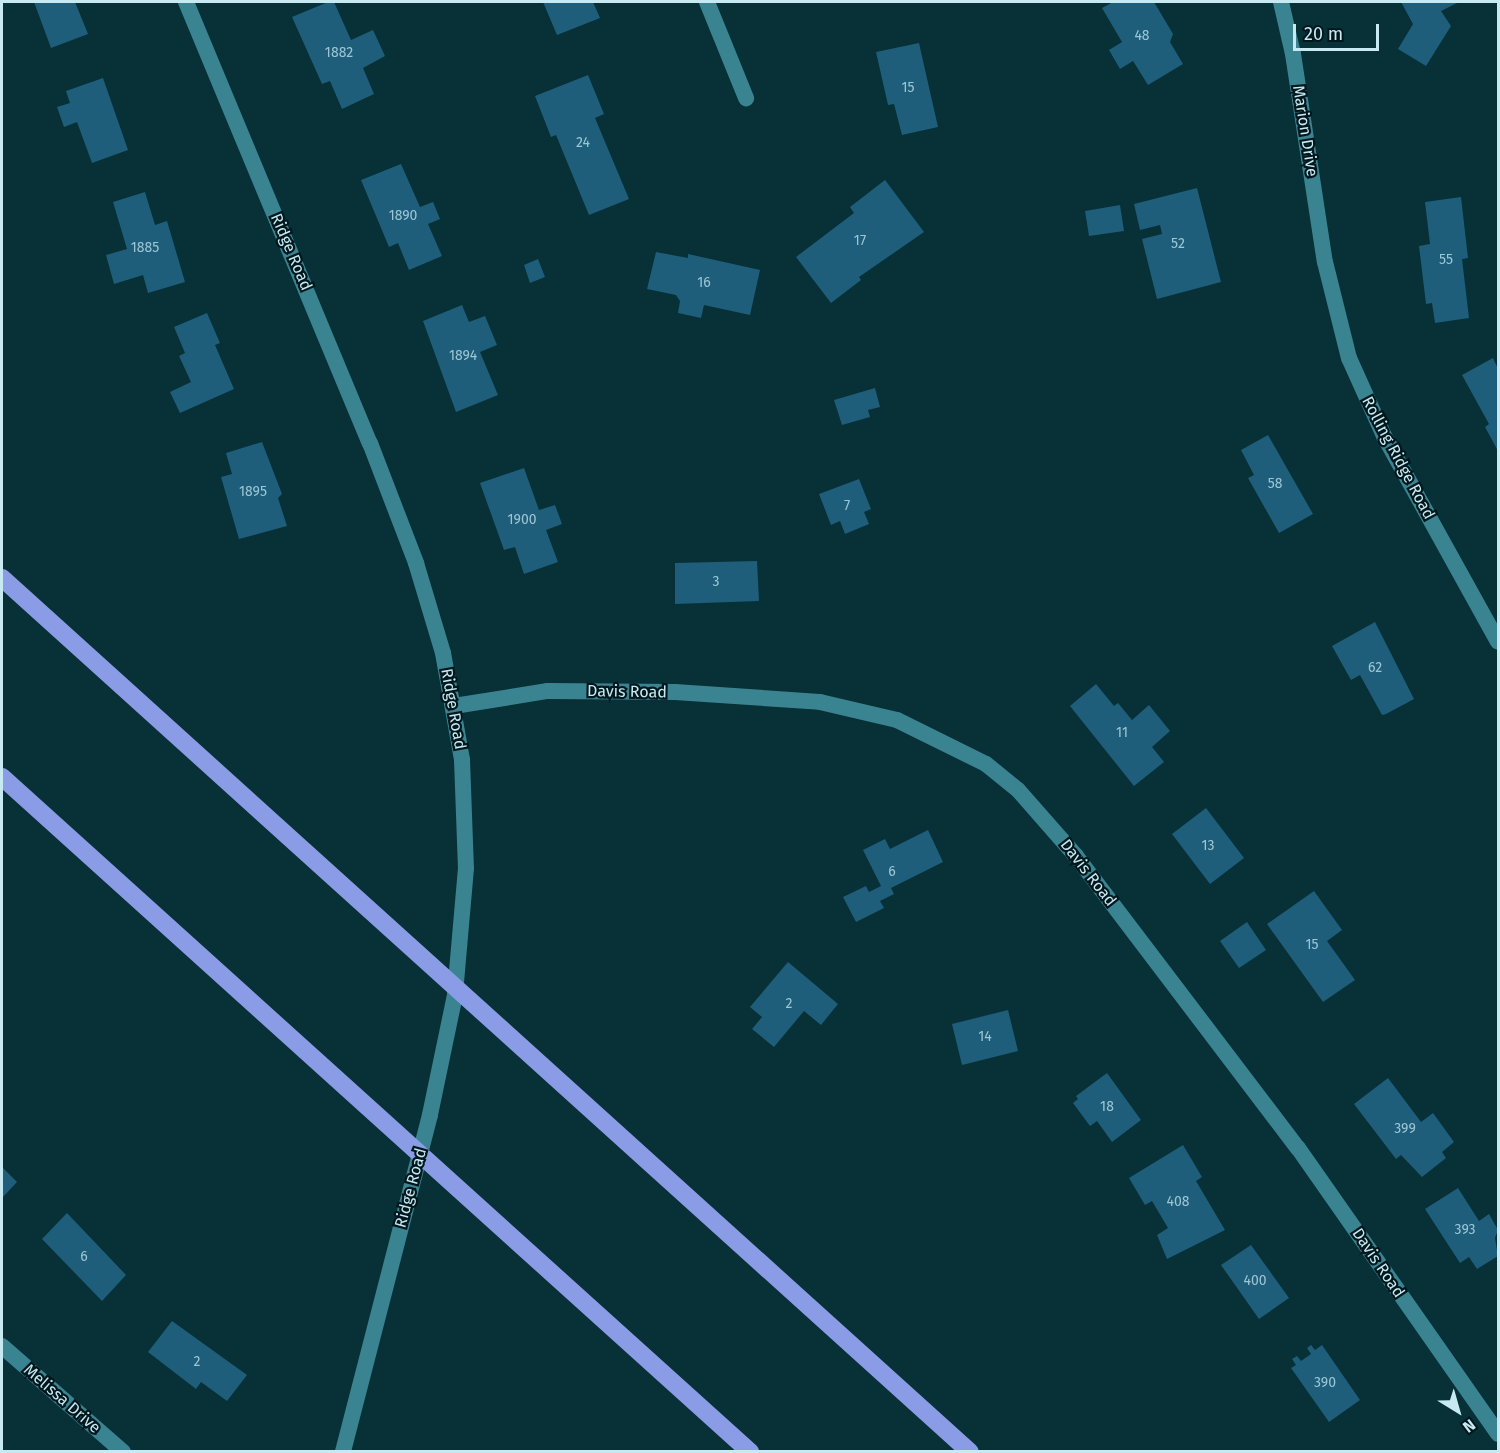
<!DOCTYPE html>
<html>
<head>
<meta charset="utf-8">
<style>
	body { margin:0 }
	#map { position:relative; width:1500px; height:1453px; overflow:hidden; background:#073037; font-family:"Fira Sans",sans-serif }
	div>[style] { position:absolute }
	.building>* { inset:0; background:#1e5e7b }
	.minor>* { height:16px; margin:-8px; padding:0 8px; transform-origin:8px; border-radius:8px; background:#3a8391 }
	.secondary>* { height:16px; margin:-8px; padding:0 8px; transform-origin:8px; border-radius:8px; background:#3a8391 }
	.motorway>* { height:18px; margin:-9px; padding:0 9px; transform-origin:9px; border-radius:9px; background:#899ce5 }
	span { translate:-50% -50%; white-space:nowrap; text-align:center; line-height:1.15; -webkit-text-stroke:4.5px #00171d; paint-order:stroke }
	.number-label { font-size:14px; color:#9dc6d4 }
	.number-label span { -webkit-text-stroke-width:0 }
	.street-label { font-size:16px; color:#c7e9f1 }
	.frame { position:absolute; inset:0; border:3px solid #c7e9f1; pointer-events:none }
	.north { position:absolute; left:1428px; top:1381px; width:60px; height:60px; -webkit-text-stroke:4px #00171d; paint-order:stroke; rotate:143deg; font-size:16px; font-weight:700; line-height:24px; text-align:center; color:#c7e9f1 }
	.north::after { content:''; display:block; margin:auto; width:21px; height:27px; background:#c7e9f1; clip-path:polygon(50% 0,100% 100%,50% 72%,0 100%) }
	.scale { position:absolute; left:1293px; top:24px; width:86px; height:27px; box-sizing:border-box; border:3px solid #c7e9f1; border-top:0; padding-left:8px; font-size:18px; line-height:21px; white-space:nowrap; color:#c7e9f1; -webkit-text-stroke:4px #00171d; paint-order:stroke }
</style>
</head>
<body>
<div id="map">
	<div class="building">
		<i style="clip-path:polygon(34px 2px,75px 2px,88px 34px,51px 48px)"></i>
		<i style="clip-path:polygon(328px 2px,334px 2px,351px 40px,373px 30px,385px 56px,363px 68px,374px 94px,342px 109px,330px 81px,322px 84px,292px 17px)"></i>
		<i style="clip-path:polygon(543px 2px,593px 2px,600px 18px,557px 35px)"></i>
		<i style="clip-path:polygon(1113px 2px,1154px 2px,1173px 34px,1170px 42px,1183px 64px,1148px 85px,1133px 61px,1120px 69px,1109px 50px,1122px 42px,1102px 8px)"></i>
		<i style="clip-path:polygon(1401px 2px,1459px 2px,1441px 11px,1451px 26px,1426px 66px,1398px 49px,1413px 24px)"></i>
		<i style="clip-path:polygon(919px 43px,938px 127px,902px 135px,894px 104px,888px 105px,876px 52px)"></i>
		<i style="clip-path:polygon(588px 75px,604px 114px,595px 118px,629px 199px,589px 215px,556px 135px,551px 137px,535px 96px)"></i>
		<i style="clip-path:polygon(103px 78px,128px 150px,92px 163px,77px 122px,64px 127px,57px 107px,70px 103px,66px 91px)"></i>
		<i style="clip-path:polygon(401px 164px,420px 207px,433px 202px,440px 219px,428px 224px,442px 256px,409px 270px,398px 243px,389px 247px,361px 180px)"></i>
		<i style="clip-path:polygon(885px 180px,924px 232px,859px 277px,861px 280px,831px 303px,796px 257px,854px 213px,850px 207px)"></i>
		<i style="clip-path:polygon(1197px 188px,1221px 282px,1157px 299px,1142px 239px,1162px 234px,1160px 225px,1140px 230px,1134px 204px)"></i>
		<i style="clip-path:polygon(145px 192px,155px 225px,167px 221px,185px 282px,148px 293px,143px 275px,114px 284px,106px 255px,127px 249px,113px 202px)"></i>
		<i style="clip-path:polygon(1461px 197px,1468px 258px,1462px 259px,1469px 318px,1435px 323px,1432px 303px,1426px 304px,1419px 246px,1430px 244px,1425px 202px)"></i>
		<i style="clip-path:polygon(1120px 205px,1124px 231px,1089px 236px,1085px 211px)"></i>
		<i style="clip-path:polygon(656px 252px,688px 258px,688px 254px,760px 270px,750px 315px,704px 305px,701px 318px,678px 313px,680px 301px,676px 295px,647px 289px)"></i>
		<i style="clip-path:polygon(538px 259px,545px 277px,530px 283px,524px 265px)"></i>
		<i style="clip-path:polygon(462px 305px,469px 322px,485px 316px,497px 345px,480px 352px,498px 395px,456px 412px,423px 321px)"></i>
		<i style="clip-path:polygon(207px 313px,220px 343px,215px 345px,234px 389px,180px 413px,170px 392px,191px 382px,179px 356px,185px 353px,174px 327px)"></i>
		<i style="clip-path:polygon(1493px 358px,1498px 369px,1498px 451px,1485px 427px,1489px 424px,1462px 375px)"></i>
		<i style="clip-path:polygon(875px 388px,880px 407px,868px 410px,870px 417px,842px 425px,834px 400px)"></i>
		<i style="clip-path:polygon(1268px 435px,1313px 514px,1279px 533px,1248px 478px,1254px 475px,1241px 450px)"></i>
		<i style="clip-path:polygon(262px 442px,282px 494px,278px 498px,287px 526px,239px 539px,221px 477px,232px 474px,226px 453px)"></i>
		<i style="clip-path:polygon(524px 468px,539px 510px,555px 505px,562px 524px,546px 530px,558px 562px,524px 574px,515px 547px,504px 550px,480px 483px)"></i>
		<i style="clip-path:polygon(859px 479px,871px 509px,864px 512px,869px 524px,845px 534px,840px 521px,831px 525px,819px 494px)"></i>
		<i style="clip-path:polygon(757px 561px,759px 601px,675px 604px,675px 563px)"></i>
		<i style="clip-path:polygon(1375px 622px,1414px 699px,1386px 714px,1382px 715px,1360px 675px,1351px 680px,1332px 646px)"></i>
		<i style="clip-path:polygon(1096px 684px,1114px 706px,1118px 703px,1132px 720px,1149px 705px,1170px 731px,1152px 747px,1164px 762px,1134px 786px,1070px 706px)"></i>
		<i style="clip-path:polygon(1206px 808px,1244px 858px,1210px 884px,1172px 834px)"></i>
		<i style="clip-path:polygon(928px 830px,943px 862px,891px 888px,894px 894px,880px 901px,884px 908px,856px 922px,843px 897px,866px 886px,869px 892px,881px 886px,863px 850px,885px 839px,890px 849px)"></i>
		<i style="clip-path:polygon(1314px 891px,1342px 930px,1327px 941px,1355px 980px,1323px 1002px,1267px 924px)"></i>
		<i style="clip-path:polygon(1247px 922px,1266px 950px,1239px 968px,1220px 941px)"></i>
		<i style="clip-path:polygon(788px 962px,838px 1004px,821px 1025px,804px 1011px,774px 1047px,752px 1029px,762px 1017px,750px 1007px)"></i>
		<i style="clip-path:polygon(1008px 1010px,1018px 1051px,962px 1065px,952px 1024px)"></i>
		<i style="clip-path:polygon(1107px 1073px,1141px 1120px,1112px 1142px,1097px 1121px,1090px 1126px,1073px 1103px,1078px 1099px,1076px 1096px)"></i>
		<i style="clip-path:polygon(1388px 1078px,1421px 1122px,1433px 1113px,1454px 1142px,1442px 1152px,1446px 1158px,1422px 1177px,1401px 1155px,1396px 1159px,1354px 1104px)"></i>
		<i style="clip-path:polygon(1183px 1145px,1202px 1177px,1196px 1181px,1225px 1230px,1167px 1259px,1157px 1235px,1168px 1228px,1152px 1201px,1145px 1205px,1129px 1178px)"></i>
		<i style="clip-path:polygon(2px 1167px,17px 1182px,2px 1198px)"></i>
		<i style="clip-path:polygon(1458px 1188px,1479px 1221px,1489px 1214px,1498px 1230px,1495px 1238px,1498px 1256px,1477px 1269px,1469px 1257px,1460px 1263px,1425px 1209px)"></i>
		<i style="clip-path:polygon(67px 1213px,126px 1275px,102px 1301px,42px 1239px)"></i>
		<i style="clip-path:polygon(1251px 1245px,1289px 1298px,1259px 1319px,1221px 1265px)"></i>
		<i style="clip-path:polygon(172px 1321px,247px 1375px,227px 1401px,201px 1382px,196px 1389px,148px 1352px)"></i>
		<i style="clip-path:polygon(1311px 1345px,1315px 1350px,1322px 1345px,1360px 1400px,1329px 1422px,1291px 1368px,1296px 1365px,1292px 1359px,1297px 1356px,1301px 1361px,1311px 1354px,1307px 1348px)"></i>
	</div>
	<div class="minor">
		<i style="left:707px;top:2px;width:104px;rotate:67.9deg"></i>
		<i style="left:1281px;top:2px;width:53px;rotate:77deg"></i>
		<i style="left:1293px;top:54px;width:210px;rotate:81.3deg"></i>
		<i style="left:1325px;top:262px;width:99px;rotate:76deg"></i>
		<i style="left:1349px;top:358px;width:85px;rotate:65.8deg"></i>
		<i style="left:1384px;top:436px;width:235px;rotate:61deg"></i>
		<i style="left:2px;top:1346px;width:161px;rotate:41.2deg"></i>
	</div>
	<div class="secondary">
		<i style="left:186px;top:2px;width:478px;rotate:67.4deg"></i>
		<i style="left:370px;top:443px;width:129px;rotate:69deg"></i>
		<i style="left:416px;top:563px;width:94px;rotate:73.3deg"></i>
		<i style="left:443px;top:653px;width:109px;rotate:79.9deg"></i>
		<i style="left:462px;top:760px;width:108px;rotate:87.9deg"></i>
		<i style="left:466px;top:868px;width:127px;rotate:95deg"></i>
		<i style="left:455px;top:995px;width:123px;rotate:101.8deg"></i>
		<i style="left:430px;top:1115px;width:348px;rotate:104.5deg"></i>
		<i style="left:454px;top:706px;width:95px;rotate:-9.1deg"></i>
		<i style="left:548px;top:691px;width:127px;rotate:0.5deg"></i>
		<i style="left:675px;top:692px;width:145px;rotate:3.9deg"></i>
		<i style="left:820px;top:702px;width:79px;rotate:13.2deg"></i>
		<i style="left:897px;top:720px;width:99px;rotate:26.3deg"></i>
		<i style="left:986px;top:764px;width:41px;rotate:39.1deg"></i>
		<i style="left:1018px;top:790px;width:88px;rotate:48.7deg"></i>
		<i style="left:1076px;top:856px;width:367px;rotate:52.8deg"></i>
		<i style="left:1298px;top:1148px;width:349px;rotate:55deg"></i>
	</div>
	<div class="motorway">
		<i style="left:2px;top:578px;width:1304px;rotate:42.08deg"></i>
		<i style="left:2px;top:777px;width:1008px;rotate:42.06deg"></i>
	</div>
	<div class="number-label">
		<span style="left:1142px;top:36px">48</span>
		<span style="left:339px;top:53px">1882</span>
		<span style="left:908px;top:88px">15</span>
		<span style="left:583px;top:143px">24</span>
		<span style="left:403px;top:216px">1890</span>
		<span style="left:860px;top:241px">17</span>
		<span style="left:1178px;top:244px">52</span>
		<span style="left:145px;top:248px">1885</span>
		<span style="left:1446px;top:260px">55</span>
		<span style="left:704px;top:283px">16</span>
		<span style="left:463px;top:356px">1894</span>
		<span style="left:1275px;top:484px">58</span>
		<span style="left:253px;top:492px">1895</span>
		<span style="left:847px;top:506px">7</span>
		<span style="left:522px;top:520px">1900</span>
		<span style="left:716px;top:582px">3</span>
		<span style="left:1375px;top:668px">62</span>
		<span style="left:1122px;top:733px">11</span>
		<span style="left:1208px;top:846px">13</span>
		<span style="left:892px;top:872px">6</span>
		<span style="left:1312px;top:945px">15</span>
		<span style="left:789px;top:1004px">2</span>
		<span style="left:985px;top:1037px">14</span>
		<span style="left:1107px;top:1107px">18</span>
		<span style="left:1405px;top:1129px">399</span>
		<span style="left:1178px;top:1202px">408</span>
		<span style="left:1465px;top:1230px">393</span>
		<span style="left:84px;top:1257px">6</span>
		<span style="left:1255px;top:1281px">400</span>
		<span style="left:197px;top:1362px">2</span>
		<span style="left:1325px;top:1383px">390</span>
	</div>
	<div class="street-label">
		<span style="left:1305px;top:131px;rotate:81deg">Marion Drive</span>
		<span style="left:291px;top:252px;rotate:67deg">Ridge Road</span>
		<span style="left:1398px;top:458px;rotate:62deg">Rolling Ridge Road</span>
		<span style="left:627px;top:692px;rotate:1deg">Davis Road</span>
		<span style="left:453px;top:709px;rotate:80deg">Ridge Road</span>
		<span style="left:1088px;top:873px;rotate:52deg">Davis Road</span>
		<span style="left:411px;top:1188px;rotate:-75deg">Ridge Road</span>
		<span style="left:1378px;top:1263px;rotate:56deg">Davis Road</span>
		<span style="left:62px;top:1399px;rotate:41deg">Melissa Drive</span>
	</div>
	<div class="frame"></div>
	<div class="north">N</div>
	<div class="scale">20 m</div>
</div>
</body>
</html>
